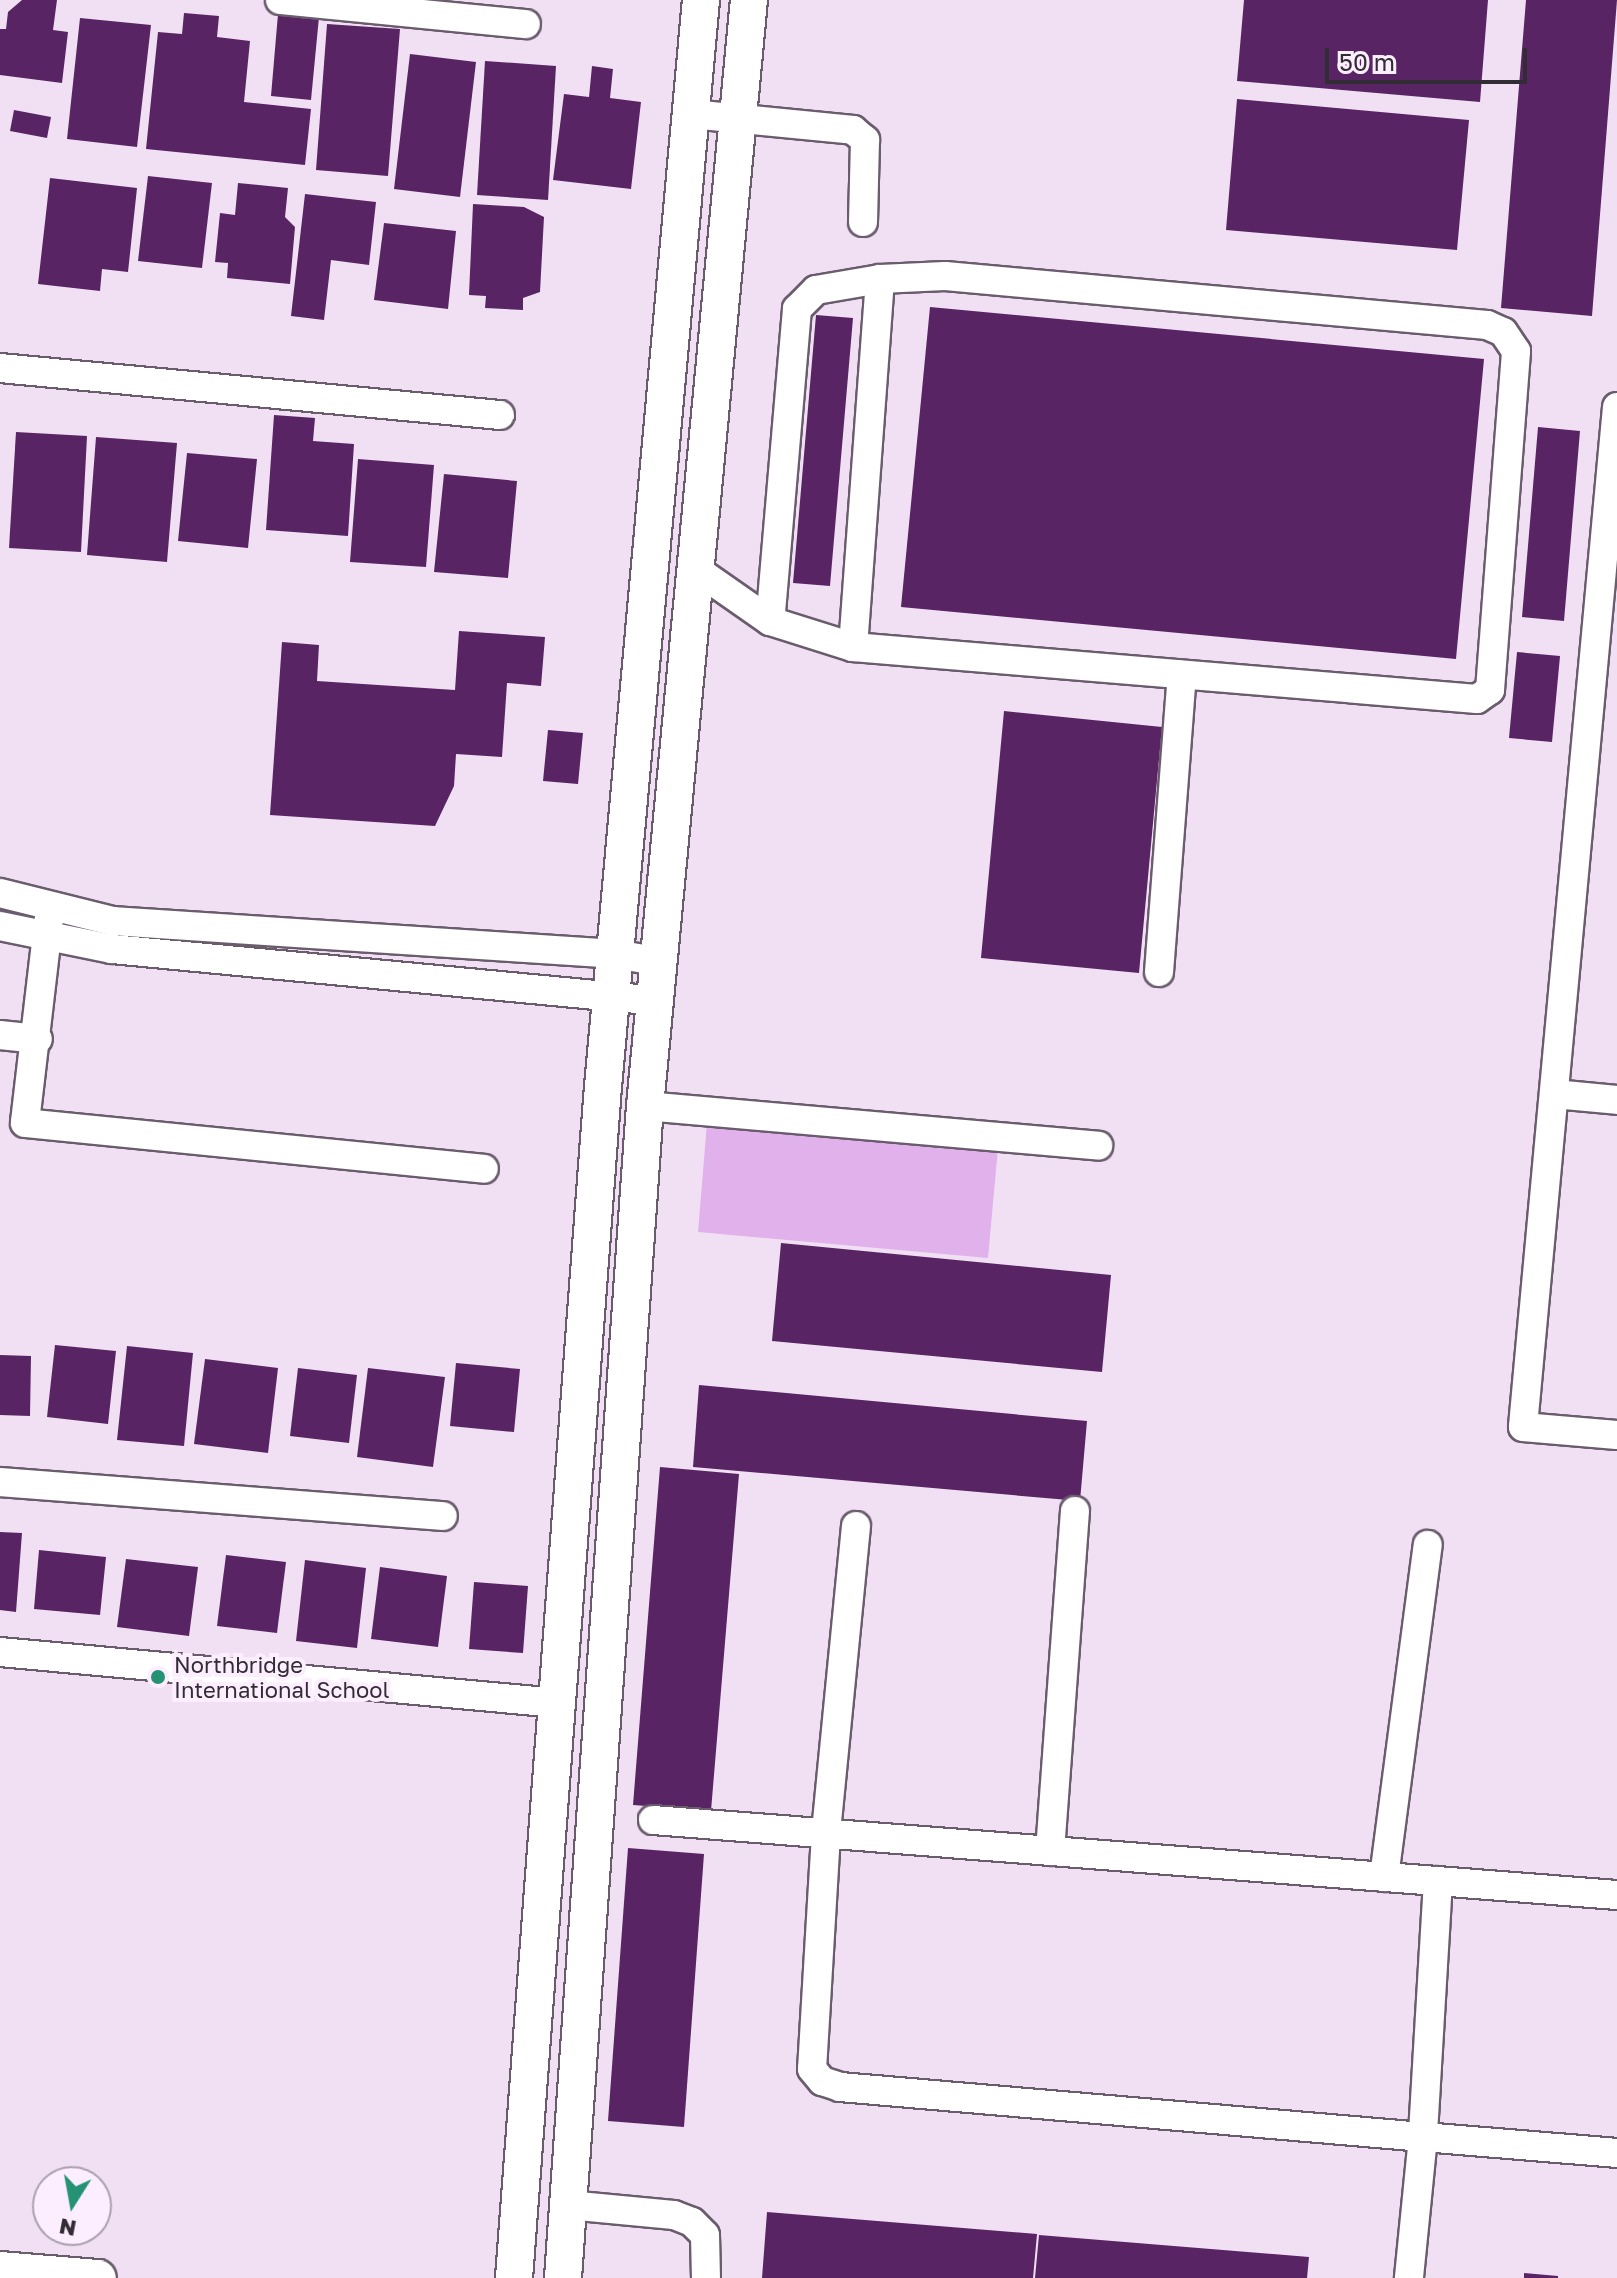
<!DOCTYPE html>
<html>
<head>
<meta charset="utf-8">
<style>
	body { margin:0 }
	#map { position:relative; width:1617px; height:2278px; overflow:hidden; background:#f1e0f4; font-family:"Golos Text",sans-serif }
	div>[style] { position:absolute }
	.green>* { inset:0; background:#e1b1eb }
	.building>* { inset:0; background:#582463 }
	.roads { filter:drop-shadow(2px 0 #6a5c6d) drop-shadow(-2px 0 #6a5c6d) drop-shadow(0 2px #6a5c6d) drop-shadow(0 -2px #6a5c6d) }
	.minor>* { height:28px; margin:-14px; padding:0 14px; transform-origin:14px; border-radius:14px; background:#fff }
	.major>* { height:36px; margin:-18px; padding:0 18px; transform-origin:18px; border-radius:18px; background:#fff }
	.dots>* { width:22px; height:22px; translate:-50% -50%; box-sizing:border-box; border:4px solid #fceeff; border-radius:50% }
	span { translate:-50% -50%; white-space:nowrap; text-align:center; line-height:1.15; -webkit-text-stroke:8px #fceeff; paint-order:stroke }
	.poi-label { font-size:22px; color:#322c34 }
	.left { translate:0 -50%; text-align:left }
	.north { position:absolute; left:32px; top:2166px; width:80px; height:80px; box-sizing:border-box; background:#fceeff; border:2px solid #aba0ae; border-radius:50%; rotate:191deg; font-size:22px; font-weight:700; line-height:32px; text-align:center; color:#322c34 }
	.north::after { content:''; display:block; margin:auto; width:28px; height:36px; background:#249273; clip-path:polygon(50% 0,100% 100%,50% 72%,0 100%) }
	.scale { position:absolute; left:1325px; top:48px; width:202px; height:36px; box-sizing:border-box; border:4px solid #322c34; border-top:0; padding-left:10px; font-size:24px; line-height:28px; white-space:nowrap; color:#322c34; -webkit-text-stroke:6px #fceeff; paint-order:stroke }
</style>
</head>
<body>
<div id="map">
	<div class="green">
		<i style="clip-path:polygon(707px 1123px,998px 1148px,988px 1258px,698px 1232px)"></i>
	</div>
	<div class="building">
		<i style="clip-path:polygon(22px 0,57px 0,53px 30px,68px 32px,62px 83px,0 75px,0 29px,6px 29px,8px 12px)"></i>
		<i style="clip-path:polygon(1244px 0,1488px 0,1480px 102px,1237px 81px)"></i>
		<i style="clip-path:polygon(1526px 0,1617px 0,1592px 316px,1501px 308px)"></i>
		<i style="clip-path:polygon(184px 13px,219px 16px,217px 37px,250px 41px,244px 102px,311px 109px,305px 165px,146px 149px,158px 32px,182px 34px)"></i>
		<i style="clip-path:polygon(278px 14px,319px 17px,311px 100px,271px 96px)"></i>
		<i style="clip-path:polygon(80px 18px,151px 25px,137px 147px,67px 139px)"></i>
		<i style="clip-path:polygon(327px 24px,400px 29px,388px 176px,316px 170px)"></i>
		<i style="clip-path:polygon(410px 54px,476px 62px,460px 197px,394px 189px)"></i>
		<i style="clip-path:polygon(485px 61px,556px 66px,548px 200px,477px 195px)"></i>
		<i style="clip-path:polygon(592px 66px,613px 69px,610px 98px,641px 102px,631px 189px,553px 180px,564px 94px,589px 97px)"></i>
		<i style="clip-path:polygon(1237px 99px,1469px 120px,1457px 250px,1226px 230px)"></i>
		<i style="clip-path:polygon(14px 110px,51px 117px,47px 138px,10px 131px)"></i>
		<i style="clip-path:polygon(148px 176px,212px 183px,202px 268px,138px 261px)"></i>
		<i style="clip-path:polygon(50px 178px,137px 188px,128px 272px,102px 269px,100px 291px,38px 284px)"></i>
		<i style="clip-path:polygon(238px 183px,288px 188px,285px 217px,295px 227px,290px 284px,227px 278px,228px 263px,215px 262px,220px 213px,235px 215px)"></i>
		<i style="clip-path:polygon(305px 194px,376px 202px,369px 265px,331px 260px,324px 320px,291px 316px)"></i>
		<i style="clip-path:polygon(473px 204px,524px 207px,544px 217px,540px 292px,523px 298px,523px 310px,485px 308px,486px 296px,469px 295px)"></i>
		<i style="clip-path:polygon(384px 223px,456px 231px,448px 309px,374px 300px)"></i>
		<i style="clip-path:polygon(930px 307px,1484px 359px,1456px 659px,901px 607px)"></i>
		<i style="clip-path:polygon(816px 315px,853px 318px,830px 586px,793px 583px)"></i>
		<i style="clip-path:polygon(274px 415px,315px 418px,313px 441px,354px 444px,348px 536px,266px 530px)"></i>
		<i style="clip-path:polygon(1538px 427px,1580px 431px,1564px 621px,1522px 617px)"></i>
		<i style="clip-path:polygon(16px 432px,87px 436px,81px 552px,9px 548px)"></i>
		<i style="clip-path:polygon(96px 437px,177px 443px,167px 562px,87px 555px)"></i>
		<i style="clip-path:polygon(187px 453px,257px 459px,248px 548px,178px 541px)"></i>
		<i style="clip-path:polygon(358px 459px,434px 465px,426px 567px,350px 562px)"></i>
		<i style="clip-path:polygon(444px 474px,517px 481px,508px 578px,434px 572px)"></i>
		<i style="clip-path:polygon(459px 631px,545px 637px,541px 686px,507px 683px,502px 757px,456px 754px,454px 786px,435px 826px,270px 815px,282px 642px,319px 645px,317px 681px,455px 690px)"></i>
		<i style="clip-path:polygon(1517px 652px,1560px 656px,1552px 742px,1509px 738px)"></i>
		<i style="clip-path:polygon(1004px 711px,1162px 727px,1139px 973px,981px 958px)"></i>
		<i style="clip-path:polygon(548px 730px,583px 733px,578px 784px,543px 781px)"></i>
		<i style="clip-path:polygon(781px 1243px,1111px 1275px,1102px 1372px,772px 1341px)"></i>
		<i style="clip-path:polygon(55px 1345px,116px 1351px,108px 1424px,47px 1417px)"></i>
		<i style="clip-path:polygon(127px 1346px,193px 1353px,184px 1446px,117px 1440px)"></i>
		<i style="clip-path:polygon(0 1355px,31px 1356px,30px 1416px,0 1415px)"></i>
		<i style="clip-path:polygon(205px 1359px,278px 1368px,268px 1453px,194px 1444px)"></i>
		<i style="clip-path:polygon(456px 1363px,520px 1369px,514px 1432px,450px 1426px)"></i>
		<i style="clip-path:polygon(298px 1368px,357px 1375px,349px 1443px,290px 1436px)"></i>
		<i style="clip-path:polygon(368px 1368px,445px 1377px,433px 1467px,357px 1457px)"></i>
		<i style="clip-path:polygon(699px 1385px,1087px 1421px,1080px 1501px,693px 1467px)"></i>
		<i style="clip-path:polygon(660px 1467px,739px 1474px,711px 1811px,633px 1805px)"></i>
		<i style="clip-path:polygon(0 1532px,22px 1533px,16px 1612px,0 1610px)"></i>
		<i style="clip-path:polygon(39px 1550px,106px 1557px,100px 1615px,34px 1609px)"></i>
		<i style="clip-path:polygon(226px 1555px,286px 1562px,277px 1633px,217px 1626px)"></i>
		<i style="clip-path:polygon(126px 1559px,198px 1567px,189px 1636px,117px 1627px)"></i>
		<i style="clip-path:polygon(305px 1560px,366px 1568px,357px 1648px,296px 1641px)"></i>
		<i style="clip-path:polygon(380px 1567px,447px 1576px,438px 1647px,371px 1639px)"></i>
		<i style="clip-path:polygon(474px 1582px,528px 1586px,523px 1653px,469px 1649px)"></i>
		<i style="clip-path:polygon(628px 1848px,704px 1854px,684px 2127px,608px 2121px)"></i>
		<i style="clip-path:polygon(767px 2212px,1037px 2234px,1033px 2278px,762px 2278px)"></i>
		<i style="clip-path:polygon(1039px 2235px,1309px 2257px,1307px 2278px,1035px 2278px)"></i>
		<i style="clip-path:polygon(1524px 2273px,1558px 2276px,1558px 2278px,1524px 2278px)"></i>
	</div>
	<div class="roads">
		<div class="minor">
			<i style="left:280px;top:0;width:247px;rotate:5.6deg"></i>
			<i style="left:691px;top:114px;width:163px;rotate:5.6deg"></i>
			<i style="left:853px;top:130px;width:16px;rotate:40deg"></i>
			<i style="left:865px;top:140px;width:82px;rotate:91.4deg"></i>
			<i style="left:0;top:368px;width:502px;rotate:5.37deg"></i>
			<i style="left:1617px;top:407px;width:1024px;rotate:95.27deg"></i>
			<i style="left:1523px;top:1427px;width:94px;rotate:4.9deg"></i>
			<i style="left:694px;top:568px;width:93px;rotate:34.9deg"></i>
			<i style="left:770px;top:621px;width:87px;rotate:17.4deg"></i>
			<i style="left:853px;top:647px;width:626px;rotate:4.76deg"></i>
			<i style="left:1477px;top:699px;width:16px;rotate:-35deg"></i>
			<i style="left:1490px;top:690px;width:340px;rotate:-85.6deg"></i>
			<i style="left:1516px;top:351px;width:23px;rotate:-124deg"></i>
			<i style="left:1503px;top:332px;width:17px;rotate:-156deg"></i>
			<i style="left:1487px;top:325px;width:544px;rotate:-174.83deg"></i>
			<i style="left:945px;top:276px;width:65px;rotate:177.4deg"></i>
			<i style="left:880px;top:279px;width:65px;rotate:170.2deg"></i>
			<i style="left:816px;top:290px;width:27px;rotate:135deg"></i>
			<i style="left:797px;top:309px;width:313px;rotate:94.9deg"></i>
			<i style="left:853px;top:647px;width:369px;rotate:-85.8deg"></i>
			<i style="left:0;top:893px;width:115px;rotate:14deg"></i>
			<i style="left:112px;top:921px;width:504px;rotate:3.75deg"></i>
			<i style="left:615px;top:954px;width:47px;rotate:9.9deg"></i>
			<i style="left:50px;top:909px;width:215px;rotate:96.7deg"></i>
			<i style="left:25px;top:1123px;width:461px;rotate:5.7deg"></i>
			<i style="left:0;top:926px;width:114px;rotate:11.6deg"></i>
			<i style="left:112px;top:949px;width:548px;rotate:5.44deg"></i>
			<i style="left:1159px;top:972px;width:298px;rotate:-85.6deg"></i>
			<i style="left:0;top:1035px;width:38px;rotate:6deg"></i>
			<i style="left:1554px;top:1094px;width:63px;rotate:5.4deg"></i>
			<i style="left:645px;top:1106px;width:455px;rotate:5deg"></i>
			<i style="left:0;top:1482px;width:444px;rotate:4.4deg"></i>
			<i style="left:856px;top:1526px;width:309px;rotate:95.6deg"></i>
			<i style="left:826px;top:1834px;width:235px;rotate:93.4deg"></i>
			<i style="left:812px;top:2069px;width:16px;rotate:50deg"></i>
			<i style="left:822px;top:2081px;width:19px;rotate:18deg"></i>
			<i style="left:840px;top:2087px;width:585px;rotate:4.9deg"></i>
			<i style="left:1423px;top:2137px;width:142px;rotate:95.7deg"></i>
			<i style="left:0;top:1652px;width:559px;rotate:5.23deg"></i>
			<i style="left:653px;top:1820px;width:967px;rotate:4.45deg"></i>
			<i style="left:1050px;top:1851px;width:341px;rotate:-85.8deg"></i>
			<i style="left:1384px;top:1877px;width:335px;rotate:-82.5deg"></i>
			<i style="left:1438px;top:1881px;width:256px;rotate:93.4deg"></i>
			<i style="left:1423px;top:2137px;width:195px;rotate:4.7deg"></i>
			<i style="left:568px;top:2205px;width:106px;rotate:5.4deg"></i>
			<i style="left:674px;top:2215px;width:19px;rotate:21deg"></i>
			<i style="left:692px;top:2222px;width:18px;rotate:45deg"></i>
			<i style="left:705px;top:2235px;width:43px;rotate:88.7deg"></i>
		</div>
		<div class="major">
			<i style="left:0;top:2270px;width:98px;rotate:4.7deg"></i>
			<i style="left:514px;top:2278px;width:1183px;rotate:-85.73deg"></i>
			<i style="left:602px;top:1098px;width:1102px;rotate:-84.85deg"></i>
			<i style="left:563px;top:2278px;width:1175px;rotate:-86deg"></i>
			<i style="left:645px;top:1106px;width:1111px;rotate:-84.63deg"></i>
		</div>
	</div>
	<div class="dots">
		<i style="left:158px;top:1677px;background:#249273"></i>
	</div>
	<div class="poi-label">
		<span class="left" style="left:174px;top:1677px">Northbridge<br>International School</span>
	</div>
	<div class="north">N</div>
	<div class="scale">50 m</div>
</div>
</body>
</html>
